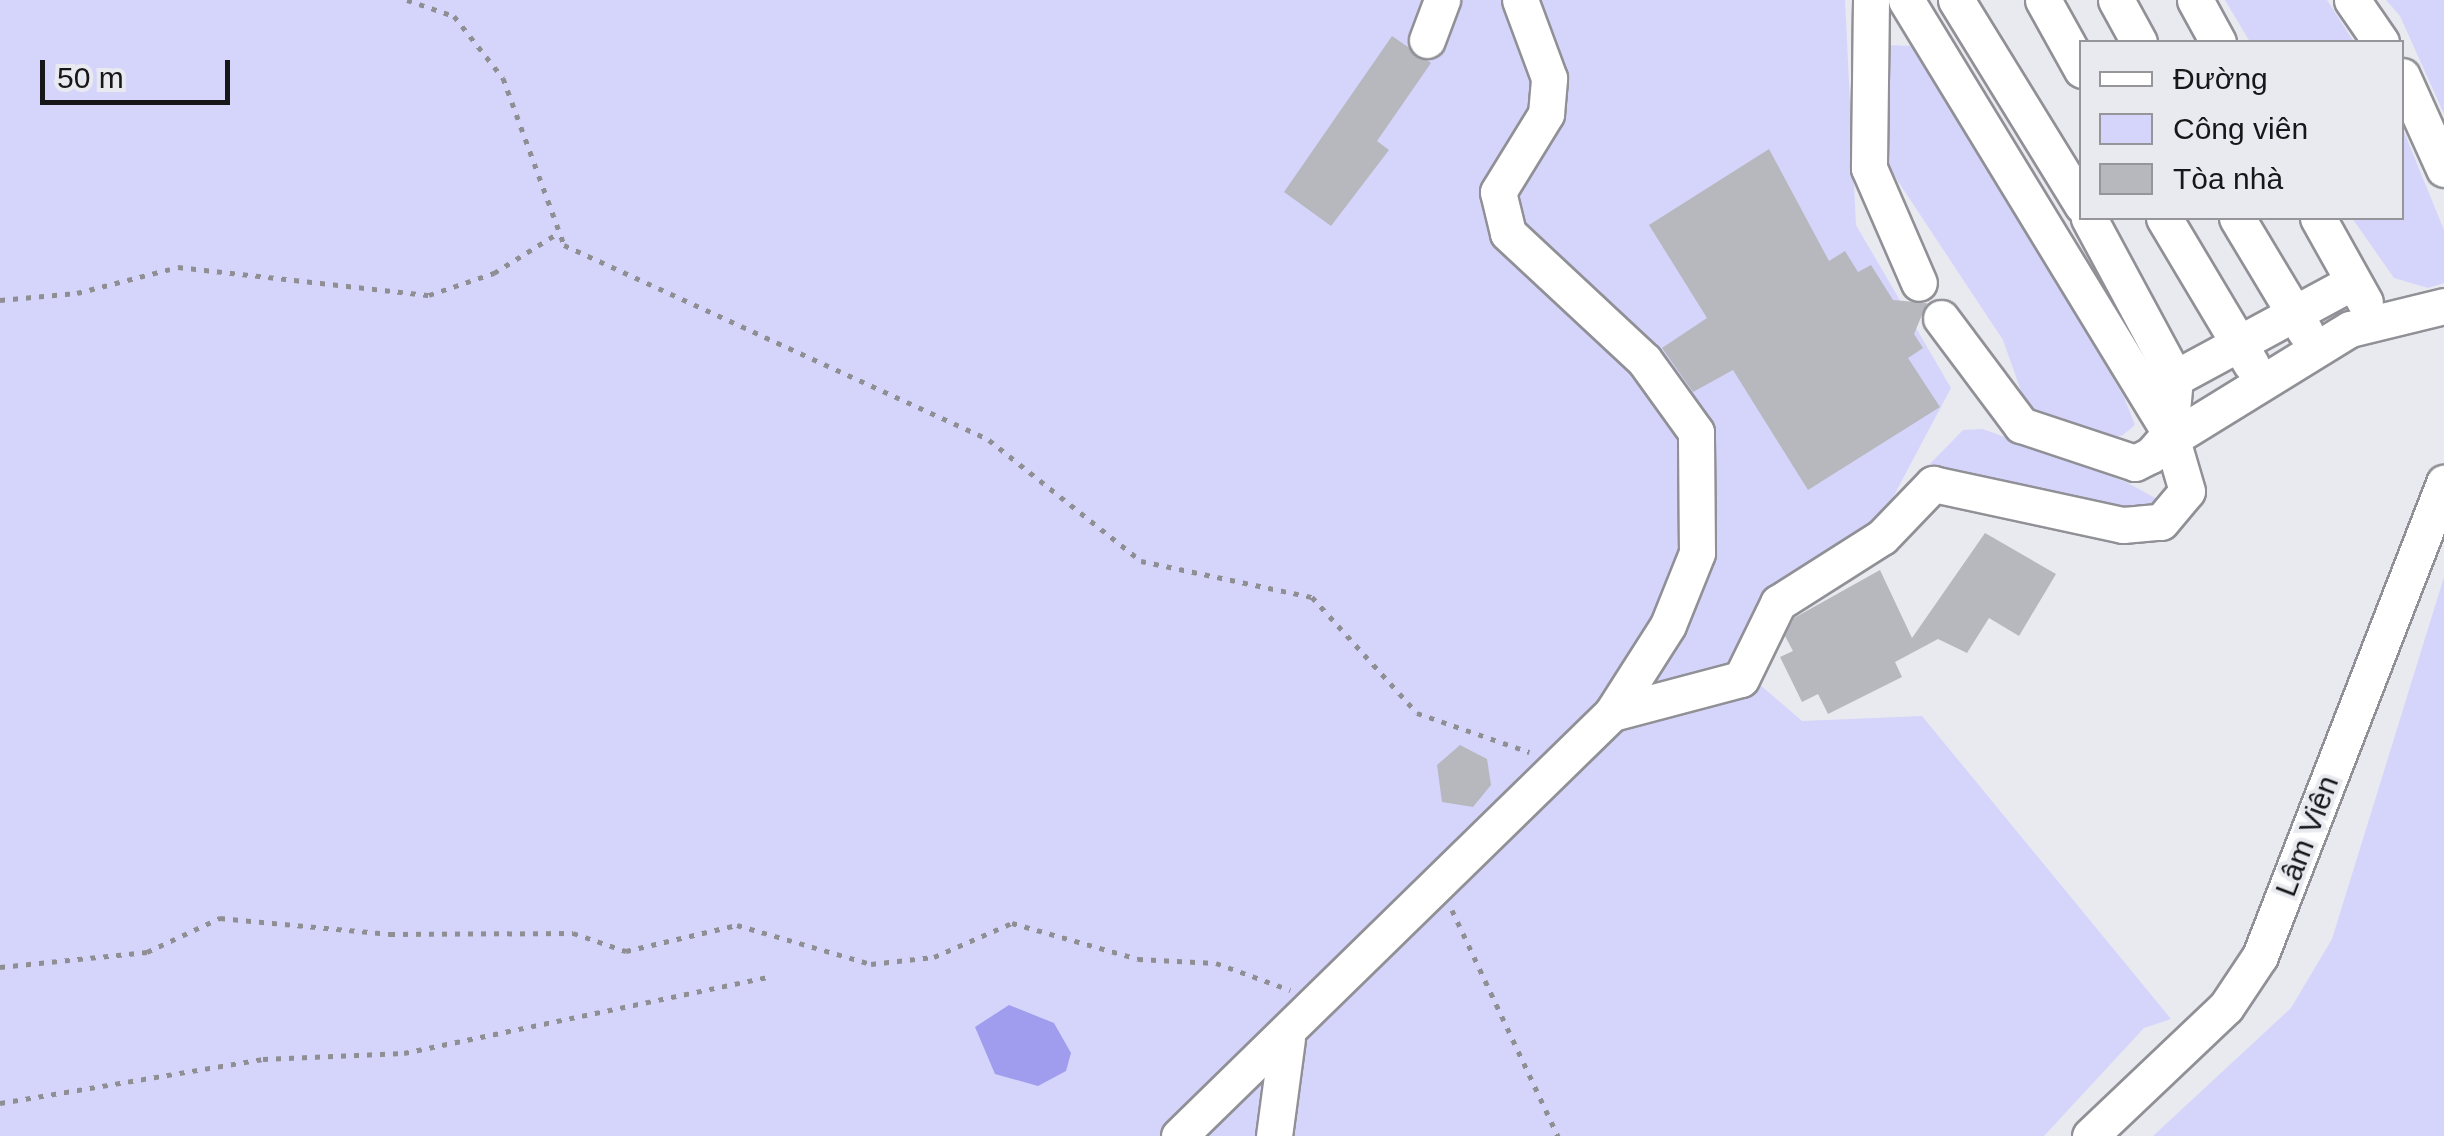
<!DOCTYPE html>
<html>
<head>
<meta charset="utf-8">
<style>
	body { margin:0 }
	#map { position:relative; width:2444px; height:1136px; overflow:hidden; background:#e9e9f0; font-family:Helvetica,sans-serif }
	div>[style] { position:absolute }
	.green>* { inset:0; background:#d5d5fc }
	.water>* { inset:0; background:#a19dee }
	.building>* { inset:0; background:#b7b7be }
	.path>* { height:5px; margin-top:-2.5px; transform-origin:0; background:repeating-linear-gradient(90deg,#8e8e93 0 5px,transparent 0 13px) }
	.roads { filter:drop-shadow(2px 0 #909096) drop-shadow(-2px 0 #909096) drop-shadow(0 2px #909096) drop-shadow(0 -2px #909096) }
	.minor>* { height:35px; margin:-17.5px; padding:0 17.5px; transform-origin:17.5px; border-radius:17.5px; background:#fff }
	span { translate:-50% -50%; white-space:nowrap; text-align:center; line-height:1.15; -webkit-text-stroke:8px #e9e9f0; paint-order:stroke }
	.street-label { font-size:30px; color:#17171a }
	.legend { position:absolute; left:2079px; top:40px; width:325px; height:180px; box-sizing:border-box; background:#e9e9f0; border:2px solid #95959a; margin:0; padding:12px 18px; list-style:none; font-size:30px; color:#17171a }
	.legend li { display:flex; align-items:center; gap:20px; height:50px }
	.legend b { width:50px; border:2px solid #95959a }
	.scale { position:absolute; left:40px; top:60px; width:190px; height:45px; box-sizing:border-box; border:5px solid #17171a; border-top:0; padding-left:12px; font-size:30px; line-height:35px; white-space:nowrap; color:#17171a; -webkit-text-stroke:8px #e9e9f0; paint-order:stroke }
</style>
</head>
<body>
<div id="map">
	<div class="green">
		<i style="clip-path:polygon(0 0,1845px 0,1856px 225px,1951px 388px,1873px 535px,1737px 665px,1802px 721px,1922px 716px,2171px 1019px,2144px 1028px,2044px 1136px,0 1136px)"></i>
		<i style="clip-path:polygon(2225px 0,2327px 0,2354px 42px,2250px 42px)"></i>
		<i style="clip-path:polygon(2386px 0,2444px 0,2444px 114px,2400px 16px)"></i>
		<i style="clip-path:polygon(1889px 45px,1912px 46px,1935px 76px,2124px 397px,2135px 425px,2123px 435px,2108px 440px,2049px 422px,2026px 405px,2003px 340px,1876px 148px)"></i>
		<i style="clip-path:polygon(2402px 127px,2444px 230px,2444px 283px,2428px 288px,2394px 278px,2352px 218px,2402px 218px)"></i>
		<i style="clip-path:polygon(1983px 429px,2126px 482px,2168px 505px,2124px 514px,1923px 471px,1963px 430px)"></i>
		<i style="clip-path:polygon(2444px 577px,2444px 1136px,2153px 1136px,2291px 1008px,2332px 939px)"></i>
	</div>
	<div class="water">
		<i style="clip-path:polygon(1009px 1005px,1054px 1023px,1071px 1053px,1066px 1071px,1038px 1086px,995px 1074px,975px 1027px)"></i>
	</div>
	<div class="building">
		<i style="clip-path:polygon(1392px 36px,1431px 63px,1377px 141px,1389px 150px,1331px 226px,1284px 192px)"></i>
		<i style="clip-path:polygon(1769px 149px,1829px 261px,1845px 251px,1858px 272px,1871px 265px,1893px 300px,1927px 303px,1914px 334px,1923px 348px,1908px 358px,1940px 407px,1808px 490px,1733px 370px,1693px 392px,1662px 348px,1707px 318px,1649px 225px)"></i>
		<i style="clip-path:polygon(1985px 533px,2056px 574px,2019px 636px,1989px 618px,1967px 653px,1938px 639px,1895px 662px,1902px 677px,1828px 714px,1818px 694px,1802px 702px,1780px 657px,1793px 651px,1785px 636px,1794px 618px,1880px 570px,1912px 638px)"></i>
		<i style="clip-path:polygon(1460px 745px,1487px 759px,1491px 785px,1473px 807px,1442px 802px,1437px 765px)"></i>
	</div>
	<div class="path">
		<i style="left:407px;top:0;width:50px;rotate:18.8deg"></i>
		<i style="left:454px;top:16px;width:79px;rotate:51.7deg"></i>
		<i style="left:503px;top:78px;width:178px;rotate:69.9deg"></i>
		<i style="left:564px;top:245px;width:468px;rotate:24.6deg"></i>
		<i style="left:989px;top:440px;width:194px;rotate:38.5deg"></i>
		<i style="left:1141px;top:561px;width:175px;rotate:11.9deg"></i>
		<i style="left:1312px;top:597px;width:156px;rotate:47.8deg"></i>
		<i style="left:1417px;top:713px;width:119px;rotate:19.2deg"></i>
		<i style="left:0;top:300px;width:77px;rotate:-5.2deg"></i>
		<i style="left:77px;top:293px;width:104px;rotate:-14.4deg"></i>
		<i style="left:178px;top:267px;width:253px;rotate:6.4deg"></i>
		<i style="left:429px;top:295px;width:69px;rotate:-18.7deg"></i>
		<i style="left:494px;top:273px;width:72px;rotate:-31.9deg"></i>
		<i style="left:1452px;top:910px;width:250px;rotate:64.9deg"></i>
		<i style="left:0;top:967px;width:148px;rotate:-5.8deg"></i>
		<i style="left:147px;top:952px;width:81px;rotate:-25deg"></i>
		<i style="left:220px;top:918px;width:171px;rotate:5.4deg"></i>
		<i style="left:390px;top:934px;width:183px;rotate:-0.3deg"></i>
		<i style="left:573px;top:933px;width:56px;rotate:18.8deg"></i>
		<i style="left:626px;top:951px;width:114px;rotate:-13.2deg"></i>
		<i style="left:737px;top:925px;width:140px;rotate:16.2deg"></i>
		<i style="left:871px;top:964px;width:63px;rotate:-6.3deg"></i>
		<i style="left:934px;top:957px;width:85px;rotate:-23.6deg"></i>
		<i style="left:1012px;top:923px;width:131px;rotate:15.9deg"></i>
		<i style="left:1138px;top:959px;width:78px;rotate:2.9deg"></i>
		<i style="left:1216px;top:963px;width:79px;rotate:20deg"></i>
		<i style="left:0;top:1103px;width:267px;rotate:-9.5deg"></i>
		<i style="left:263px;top:1059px;width:141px;rotate:-2.4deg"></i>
		<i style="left:404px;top:1053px;width:373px;rotate:-11.8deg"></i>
	</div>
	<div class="roads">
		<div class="minor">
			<i style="left:1871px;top:0;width:168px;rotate:90.7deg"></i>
			<i style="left:1869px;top:168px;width:125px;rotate:66.5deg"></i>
			<i style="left:1956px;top:0;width:241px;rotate:58.4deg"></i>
			<i style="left:2043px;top:0;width:80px;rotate:60.9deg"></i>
			<i style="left:2116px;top:0;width:48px;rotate:61.3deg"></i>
			<i style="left:2195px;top:0;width:48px;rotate:61.3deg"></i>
			<i style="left:2352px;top:0;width:51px;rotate:55.4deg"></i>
			<i style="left:1427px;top:40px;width:43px;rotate:-69.4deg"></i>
			<i style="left:2402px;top:76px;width:102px;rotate:65.7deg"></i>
			<i style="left:2164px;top:218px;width:170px;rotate:59.2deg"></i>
			<i style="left:2237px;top:218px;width:132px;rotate:59deg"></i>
			<i style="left:2318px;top:218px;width:96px;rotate:60.8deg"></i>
			<i style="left:1941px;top:318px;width:134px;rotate:53.2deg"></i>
			<i style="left:2021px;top:425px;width:120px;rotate:18.4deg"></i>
			<i style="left:2135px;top:463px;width:18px;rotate:-27deg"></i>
			<i style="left:2151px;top:455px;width:29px;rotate:-49deg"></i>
			<i style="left:2170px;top:433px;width:55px;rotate:-84.8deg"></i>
			<i style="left:2175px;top:378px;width:182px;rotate:-118.3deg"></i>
			<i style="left:2175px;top:378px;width:200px;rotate:-28.4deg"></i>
			<i style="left:2171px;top:439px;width:210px;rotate:-31.6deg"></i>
			<i style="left:2350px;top:329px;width:97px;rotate:-13.7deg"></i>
			<i style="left:1612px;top:713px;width:133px;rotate:-14.8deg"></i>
			<i style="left:1741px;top:679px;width:85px;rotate:-64deg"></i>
			<i style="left:1778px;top:603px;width:123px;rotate:-32.4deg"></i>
			<i style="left:1882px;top:537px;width:74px;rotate:-46.1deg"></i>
			<i style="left:1933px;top:484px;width:194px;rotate:12.2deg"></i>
			<i style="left:2123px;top:525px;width:38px;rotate:-5deg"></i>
			<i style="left:2161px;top:522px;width:40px;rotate:-50deg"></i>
			<i style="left:2187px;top:491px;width:60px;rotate:-106.3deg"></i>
			<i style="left:2170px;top:433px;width:507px;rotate:-121.37deg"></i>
			<i style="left:1179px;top:1136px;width:605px;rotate:-44.33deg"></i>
			<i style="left:1612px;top:713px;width:104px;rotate:-57.5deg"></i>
			<i style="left:1668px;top:625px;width:78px;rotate:-68.1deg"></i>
			<i style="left:1697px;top:553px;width:121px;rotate:-90.5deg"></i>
			<i style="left:1696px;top:432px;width:89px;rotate:-125.8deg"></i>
			<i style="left:1644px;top:360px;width:186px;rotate:-137deg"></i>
			<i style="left:1508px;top:233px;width:42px;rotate:-103.7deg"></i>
			<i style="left:1498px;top:192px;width:92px;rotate:-58.4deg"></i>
			<i style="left:1546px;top:114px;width:36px;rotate:-85deg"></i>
			<i style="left:1549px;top:78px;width:83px;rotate:-110.4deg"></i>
			<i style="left:1274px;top:1136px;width:98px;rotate:-82.4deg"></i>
			<i style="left:2090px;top:1136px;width:187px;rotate:-43.5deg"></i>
			<i style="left:2226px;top:1007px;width:61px;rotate:-56.3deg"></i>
			<i style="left:2260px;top:956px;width:508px;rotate:-68.74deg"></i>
		</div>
	</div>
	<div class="street-label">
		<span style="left:2307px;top:836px;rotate:-69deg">Lâm Viên</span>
	</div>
	<ul class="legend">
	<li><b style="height:12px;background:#fff"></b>Đường</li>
	<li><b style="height:28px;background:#d5d5fc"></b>Công viên</li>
	<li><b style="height:28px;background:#b7b7be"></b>Tòa nhà</li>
	</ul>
	<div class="scale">50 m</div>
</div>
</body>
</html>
